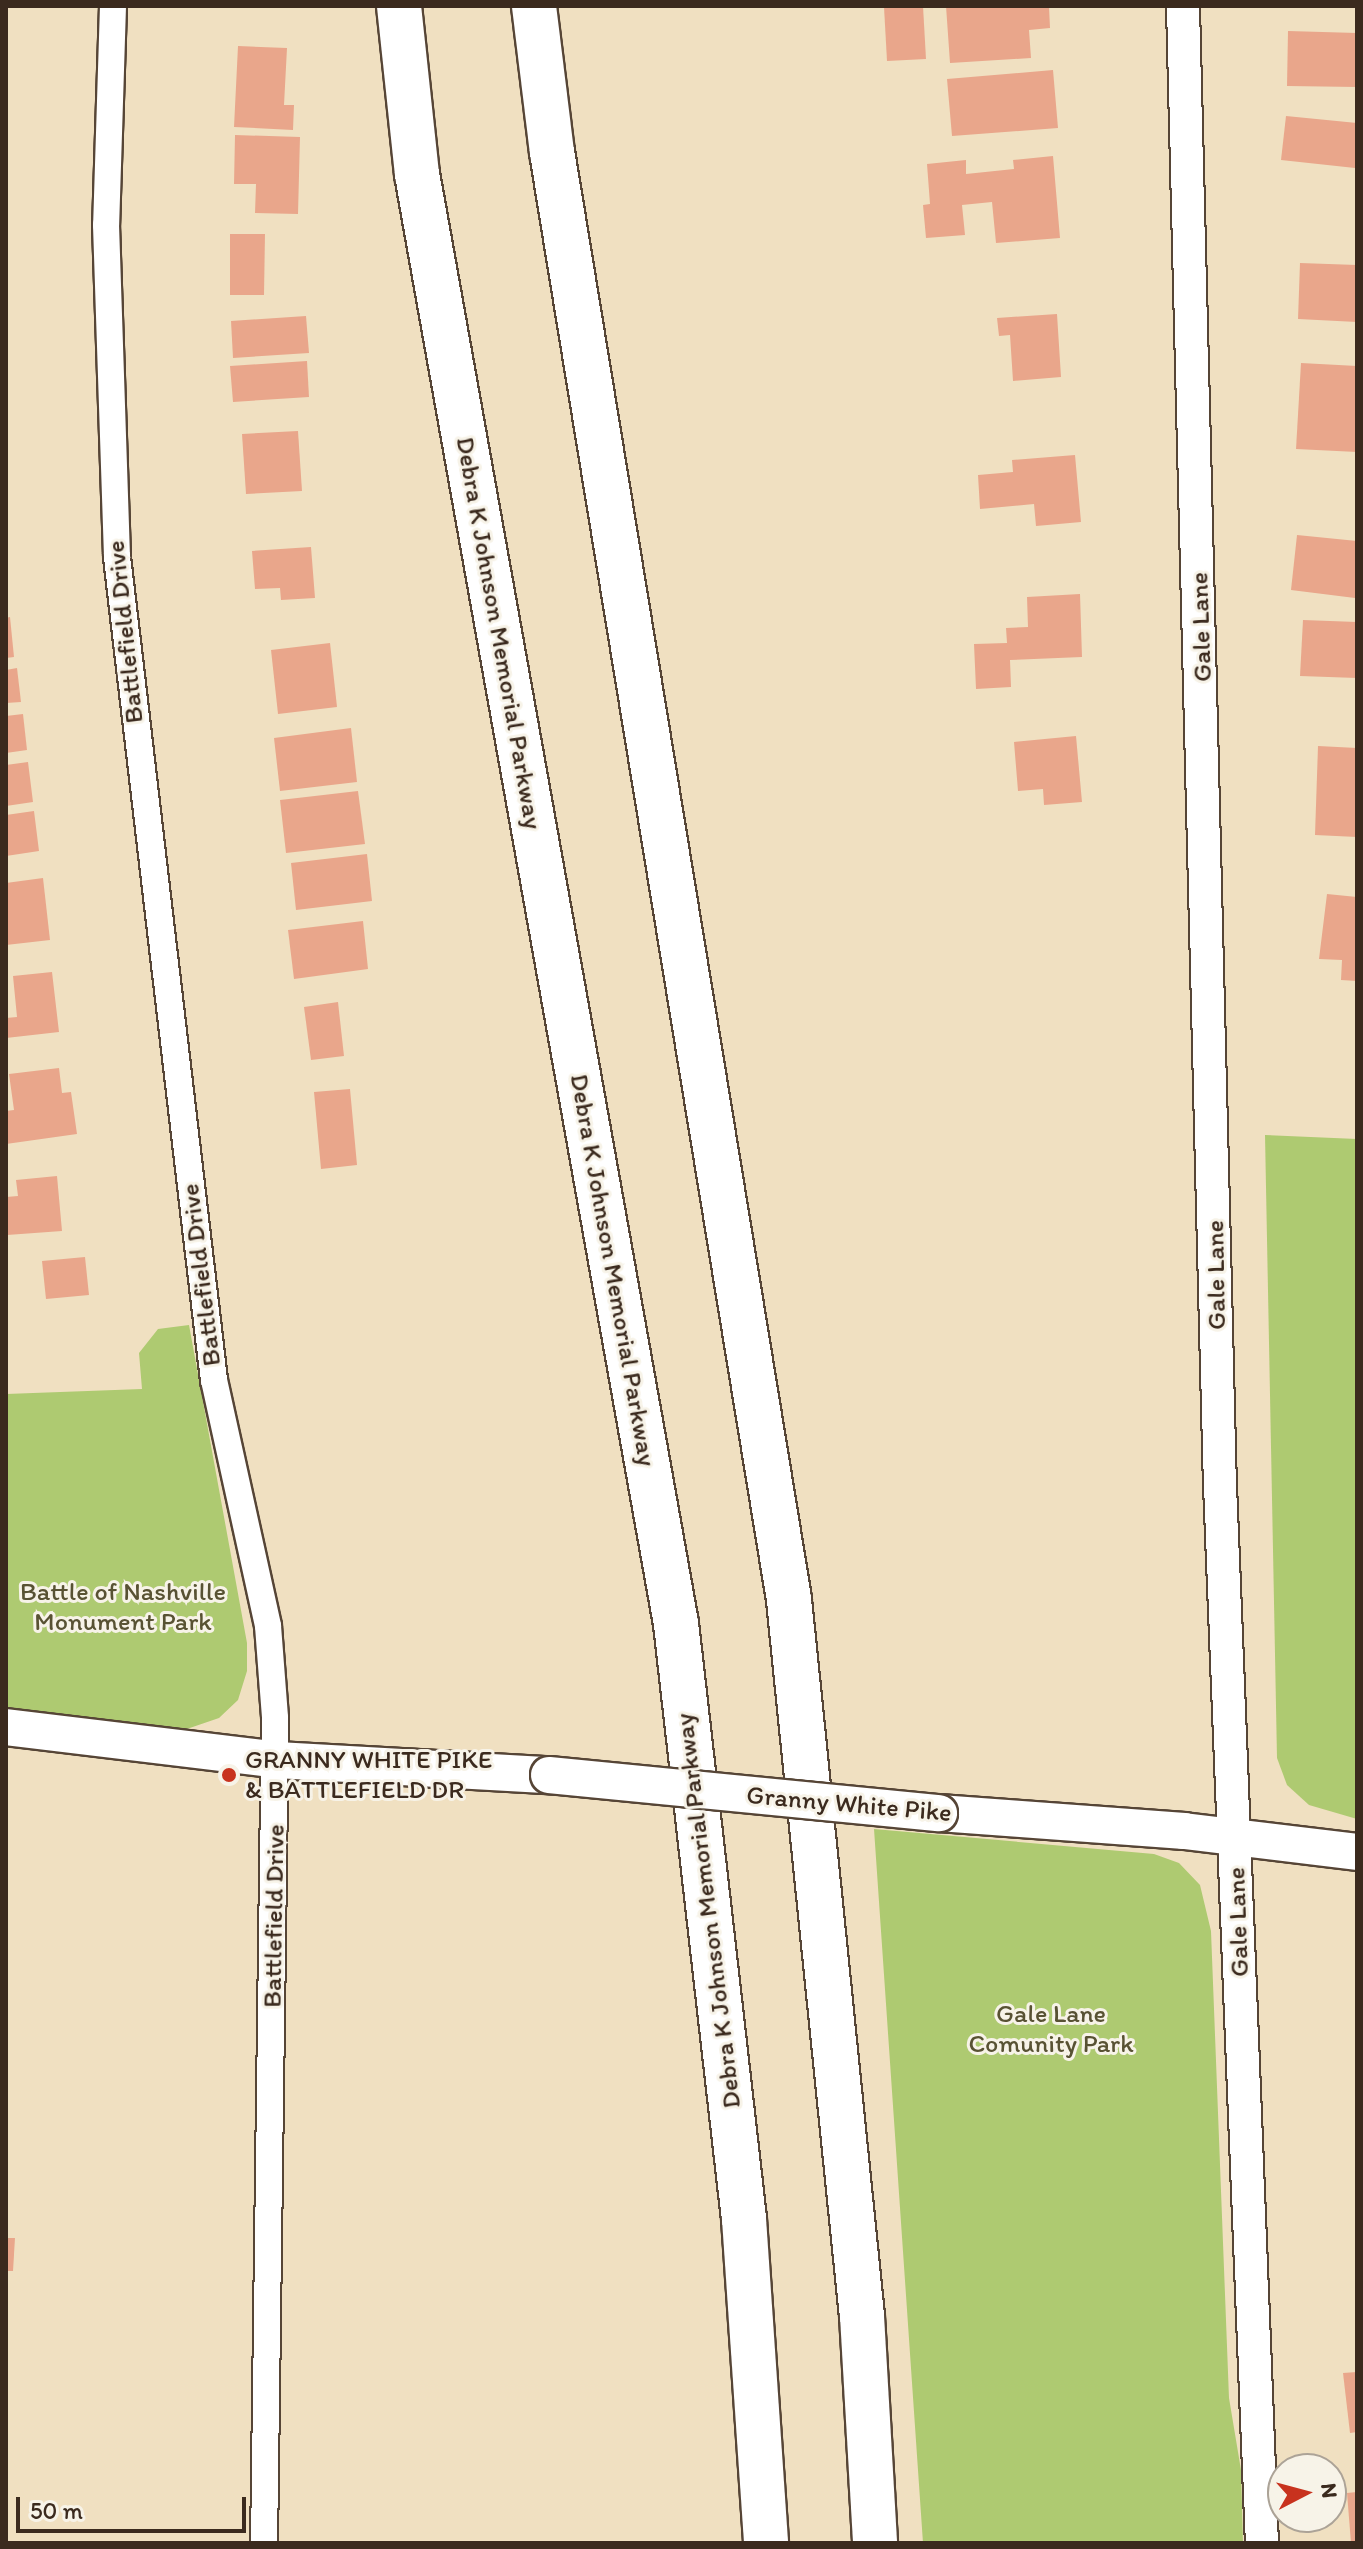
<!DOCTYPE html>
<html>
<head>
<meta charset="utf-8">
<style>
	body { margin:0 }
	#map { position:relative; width:1363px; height:2549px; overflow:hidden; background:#f0e0c1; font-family:Itim,sans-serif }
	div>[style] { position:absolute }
	.green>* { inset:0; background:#aeca71 }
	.building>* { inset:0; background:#e9a68b }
	.roads { filter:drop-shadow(2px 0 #564536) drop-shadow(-2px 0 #564536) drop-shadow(0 2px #564536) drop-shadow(0 -2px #564536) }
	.minor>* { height:26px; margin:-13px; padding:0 13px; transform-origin:13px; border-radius:13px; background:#fff }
	.tertiary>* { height:32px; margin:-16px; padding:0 16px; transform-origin:16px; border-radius:16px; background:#fff }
	.secondary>* { height:36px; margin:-18px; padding:0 18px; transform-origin:18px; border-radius:18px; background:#fff }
	.motorway>* { height:44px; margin:-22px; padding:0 22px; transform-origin:22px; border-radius:22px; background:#fff }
	.bridges { filter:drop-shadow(2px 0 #564536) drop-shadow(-2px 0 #564536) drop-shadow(0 2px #564536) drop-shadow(0 -2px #564536) }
	.secondary-bridge>* { height:36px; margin:-18px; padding:0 18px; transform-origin:18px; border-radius:18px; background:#fff }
	.dots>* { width:22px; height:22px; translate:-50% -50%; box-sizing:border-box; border:4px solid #f7f3e8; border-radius:50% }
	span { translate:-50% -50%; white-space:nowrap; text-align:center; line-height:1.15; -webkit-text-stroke:6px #f7f3e8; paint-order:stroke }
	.street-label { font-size:26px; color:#3b2a1e }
	.park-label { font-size:26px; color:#585233 }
	.poi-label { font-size:26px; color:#3b2a1e }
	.left { translate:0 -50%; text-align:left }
	.frame { position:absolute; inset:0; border:8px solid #3b2a1e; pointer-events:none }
	.north { position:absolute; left:1267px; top:2453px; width:80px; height:80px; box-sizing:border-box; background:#f7f3e8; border:2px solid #aca397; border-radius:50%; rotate:84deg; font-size:22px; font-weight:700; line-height:32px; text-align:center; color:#3b2a1e }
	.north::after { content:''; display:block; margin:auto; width:28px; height:36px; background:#c8321e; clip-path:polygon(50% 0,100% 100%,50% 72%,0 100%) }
	.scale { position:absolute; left:16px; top:2497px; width:230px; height:36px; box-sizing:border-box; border:4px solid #3b2a1e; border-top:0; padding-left:10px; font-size:24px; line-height:28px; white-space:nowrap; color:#3b2a1e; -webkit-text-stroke:6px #f7f3e8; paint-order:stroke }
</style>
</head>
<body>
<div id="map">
	<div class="green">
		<i style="clip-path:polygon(1265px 1135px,1357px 1139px,1357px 1819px,1309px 1805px,1287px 1785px,1277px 1758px)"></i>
		<i style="clip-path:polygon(189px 1325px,247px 1643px,247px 1671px,238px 1700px,219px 1718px,181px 1731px,6px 1713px,6px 1394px,142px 1389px,139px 1353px,158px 1329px)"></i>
		<i style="clip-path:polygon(874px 1829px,1154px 1854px,1179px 1863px,1200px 1885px,1211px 1931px,1229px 2398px,1241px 2470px,1243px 2543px,923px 2543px)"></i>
	</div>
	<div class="building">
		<i style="clip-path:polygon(923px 6px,926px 59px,887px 61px,884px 7px)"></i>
		<i style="clip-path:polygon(946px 6px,1049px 6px,1050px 28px,1029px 30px,1031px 58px,950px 63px)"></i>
		<i style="clip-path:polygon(1288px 31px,1357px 33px,1357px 87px,1287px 86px)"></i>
		<i style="clip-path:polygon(238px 46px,287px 48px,284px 105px,294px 105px,293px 130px,234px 127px)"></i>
		<i style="clip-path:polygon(1053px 70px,1058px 128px,952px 136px,947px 79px)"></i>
		<i style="clip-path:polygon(1286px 116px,1357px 123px,1355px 168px,1281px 160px)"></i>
		<i style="clip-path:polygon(235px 135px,300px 137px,298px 214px,255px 213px,256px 184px,234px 184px)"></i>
		<i style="clip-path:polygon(1053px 156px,1060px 238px,996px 243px,992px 202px,962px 205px,965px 235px,926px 238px,923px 205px,930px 204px,927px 164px,966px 160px,966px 174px,1014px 169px,1013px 160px)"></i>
		<i style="clip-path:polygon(230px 234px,265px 234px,264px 295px,230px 295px)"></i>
		<i style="clip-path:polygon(1300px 263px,1357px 265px,1357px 322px,1298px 319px)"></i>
		<i style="clip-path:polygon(1057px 314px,1061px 377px,1013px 381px,1010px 335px,999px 336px,997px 318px)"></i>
		<i style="clip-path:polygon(306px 316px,309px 353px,233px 358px,231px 321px)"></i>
		<i style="clip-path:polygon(307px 361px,309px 397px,233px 402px,230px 366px)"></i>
		<i style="clip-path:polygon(1301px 363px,1357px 366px,1357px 452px,1296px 449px)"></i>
		<i style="clip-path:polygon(298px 431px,302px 491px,246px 494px,242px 434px)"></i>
		<i style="clip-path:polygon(1075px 455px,1081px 522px,1036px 526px,1034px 504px,980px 509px,978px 475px,1013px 472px,1012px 460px)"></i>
		<i style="clip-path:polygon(1297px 535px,1357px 541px,1355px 598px,1291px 590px)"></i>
		<i style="clip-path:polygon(311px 547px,315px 598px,281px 600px,280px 588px,255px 589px,252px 551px)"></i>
		<i style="clip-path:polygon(1080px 594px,1082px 657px,1010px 660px,1011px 687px,976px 689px,974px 644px,1007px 643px,1006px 628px,1028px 627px,1027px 597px)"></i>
		<i style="clip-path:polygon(10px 617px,14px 657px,6px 658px,6px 618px)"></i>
		<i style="clip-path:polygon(1303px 620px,1357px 622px,1357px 678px,1300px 676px)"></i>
		<i style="clip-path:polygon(330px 643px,337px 707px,278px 714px,271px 650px)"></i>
		<i style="clip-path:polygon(17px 668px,21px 702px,6px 703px,6px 670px)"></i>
		<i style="clip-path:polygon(23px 714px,27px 750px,6px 753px,6px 716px)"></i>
		<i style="clip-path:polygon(351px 728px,357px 782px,280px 791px,274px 738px)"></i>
		<i style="clip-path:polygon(1076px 736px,1082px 802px,1044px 805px,1043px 789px,1018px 791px,1014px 742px)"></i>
		<i style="clip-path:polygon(1318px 746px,1357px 748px,1357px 837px,1315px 835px)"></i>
		<i style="clip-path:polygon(28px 762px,33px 802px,6px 806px,6px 765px)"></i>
		<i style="clip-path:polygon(358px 791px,365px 844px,286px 853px,280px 800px)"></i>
		<i style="clip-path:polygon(34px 811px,39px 851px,6px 856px,6px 815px)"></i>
		<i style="clip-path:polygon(367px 854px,372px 901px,296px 910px,291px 863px)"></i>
		<i style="clip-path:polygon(43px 878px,50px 940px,6px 945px,6px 883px)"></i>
		<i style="clip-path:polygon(1327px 894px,1357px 897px,1357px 981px,1341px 980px,1342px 960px,1319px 959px)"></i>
		<i style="clip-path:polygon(363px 921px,368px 969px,294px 979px,288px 930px)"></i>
		<i style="clip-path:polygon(52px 972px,59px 1032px,6px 1038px,6px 1018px,17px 1017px,13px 976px)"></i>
		<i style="clip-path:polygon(338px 1002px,344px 1056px,311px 1060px,304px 1007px)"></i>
		<i style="clip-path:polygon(59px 1068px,62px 1093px,71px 1092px,77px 1134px,6px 1144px,6px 1111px,14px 1110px,9px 1074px)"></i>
		<i style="clip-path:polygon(350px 1089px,357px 1165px,321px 1169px,314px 1092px)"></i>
		<i style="clip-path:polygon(57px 1176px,62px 1231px,7px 1235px,6px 1197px,18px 1196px,16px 1180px)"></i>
		<i style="clip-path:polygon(85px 1257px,89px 1295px,46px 1299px,42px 1261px)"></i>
		<i style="clip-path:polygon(6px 2238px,15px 2238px,13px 2271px,6px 2271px)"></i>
		<i style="clip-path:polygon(1357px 2372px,1357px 2432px,1350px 2433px,1343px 2373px)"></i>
		<i style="clip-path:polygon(1357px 2492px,1357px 2543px,1351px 2543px,1347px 2493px)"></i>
	</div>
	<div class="roads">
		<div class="minor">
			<i style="left:113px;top:6px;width:219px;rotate:91.8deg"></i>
			<i style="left:106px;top:225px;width:332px;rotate:88.1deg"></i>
			<i style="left:117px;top:557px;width:829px;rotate:83.28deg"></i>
			<i style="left:214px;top:1380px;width:252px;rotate:77.6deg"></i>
			<i style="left:268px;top:1626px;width:92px;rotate:85.6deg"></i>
			<i style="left:275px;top:1718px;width:825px;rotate:90.76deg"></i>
		</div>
		<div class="tertiary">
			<i style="left:1183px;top:6px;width:1479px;rotate:88.57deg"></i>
			<i style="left:1220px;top:1485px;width:1059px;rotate:87.73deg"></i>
		</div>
		<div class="secondary">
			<i style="left:6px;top:1727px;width:273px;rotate:6.9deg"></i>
			<i style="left:277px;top:1760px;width:272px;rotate:3.2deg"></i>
			<i style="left:939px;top:1813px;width:246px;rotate:4.2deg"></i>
			<i style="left:1184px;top:1831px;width:174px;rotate:6.9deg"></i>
		</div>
		<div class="motorway">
			<i style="left:399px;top:6px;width:169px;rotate:83.9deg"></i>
			<i style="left:417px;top:174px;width:1473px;rotate:79.87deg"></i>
			<i style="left:676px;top:1624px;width:599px;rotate:83.48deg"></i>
			<i style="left:744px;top:2219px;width:325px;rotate:86.1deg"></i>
			<i style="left:534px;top:6px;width:147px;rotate:83deg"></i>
			<i style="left:552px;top:152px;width:1467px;rotate:80.7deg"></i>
			<i style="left:789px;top:1600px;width:720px;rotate:84.18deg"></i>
			<i style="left:862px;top:2316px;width:227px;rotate:86.7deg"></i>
		</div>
	</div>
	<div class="bridges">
		<div class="secondary-bridge">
			<i style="left:549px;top:1775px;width:392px;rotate:5.6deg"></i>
		</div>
	</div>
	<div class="dots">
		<i style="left:229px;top:1775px;background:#c8321e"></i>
	</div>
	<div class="street-label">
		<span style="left:1201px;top:627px;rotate:-92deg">Gale Lane</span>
		<span style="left:125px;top:632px;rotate:-96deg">Battlefield Drive</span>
		<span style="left:499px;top:633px;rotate:80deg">Debra K Johnson Memorial Parkway</span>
		<span style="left:613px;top:1270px;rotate:80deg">Debra K Johnson Memorial Parkway</span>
		<span style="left:201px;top:1275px;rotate:-97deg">Battlefield Drive</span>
		<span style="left:1216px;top:1275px;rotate:-91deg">Gale Lane</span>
		<span style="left:849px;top:1804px;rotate:5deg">Granny White Pike</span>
		<span style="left:708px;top:1911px;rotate:-97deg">Debra K Johnson Memorial Parkway</span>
		<span style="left:274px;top:1916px;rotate:-89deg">Battlefield Drive</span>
		<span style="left:1238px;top:1922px;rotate:-92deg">Gale Lane</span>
	</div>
	<div class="park-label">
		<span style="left:123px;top:1607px">Battle of Nashville<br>Monument Park</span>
		<span style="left:1051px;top:2029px">Gale Lane<br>Comunity Park</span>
	</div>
	<div class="poi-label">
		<span class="left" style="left:245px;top:1775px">GRANNY WHITE PIKE<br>&amp; BATTLEFIELD DR</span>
	</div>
	<div class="frame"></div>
	<div class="north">N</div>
	<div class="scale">50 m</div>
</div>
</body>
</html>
